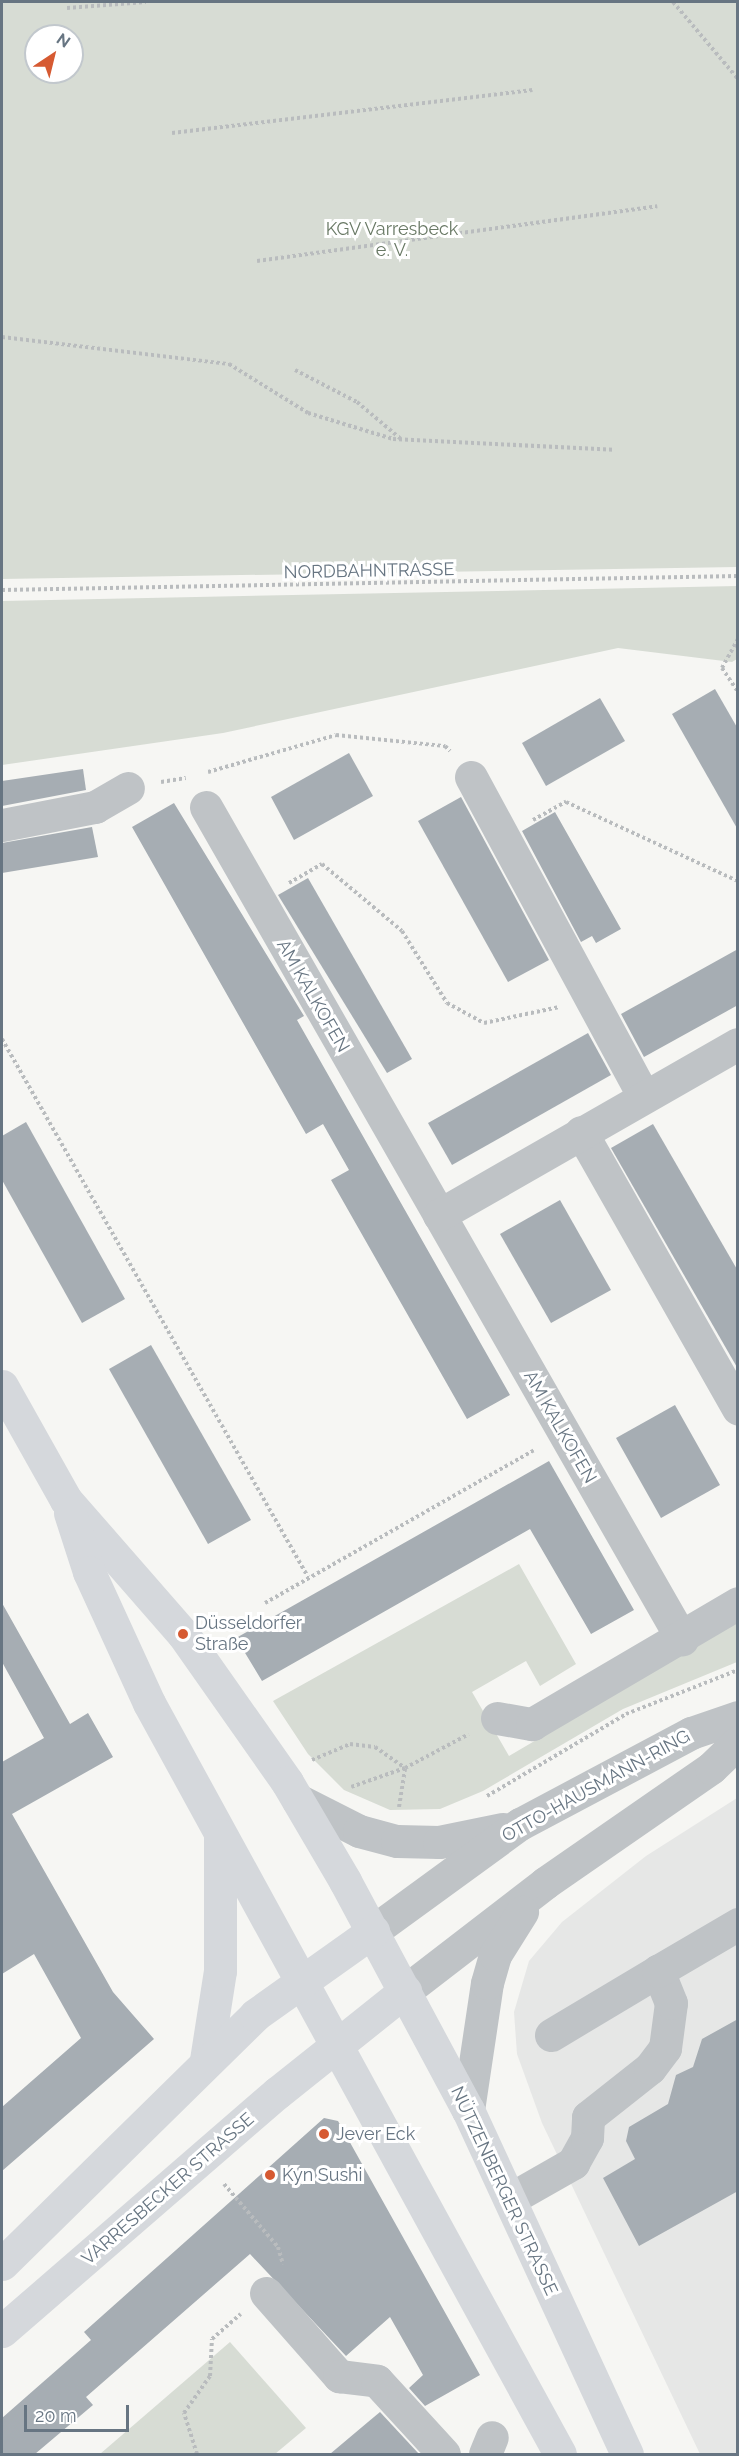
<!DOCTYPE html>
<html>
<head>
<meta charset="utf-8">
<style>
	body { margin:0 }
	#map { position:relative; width:739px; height:2456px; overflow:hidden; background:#f6f6f3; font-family:Raleway,sans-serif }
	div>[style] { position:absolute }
	.built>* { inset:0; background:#e6e7e6 }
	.green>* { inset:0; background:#d7dcd4 }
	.building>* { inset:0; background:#a6adb3 }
	.path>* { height:4px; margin-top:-2px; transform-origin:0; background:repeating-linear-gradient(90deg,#b9bcbe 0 3px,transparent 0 6px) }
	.minor>* { height:33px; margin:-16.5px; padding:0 16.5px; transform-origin:16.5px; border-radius:16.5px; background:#bfc3c6 }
	.major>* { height:33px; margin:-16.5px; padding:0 16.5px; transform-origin:16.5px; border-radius:16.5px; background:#d5d8dc }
	.dots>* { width:16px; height:16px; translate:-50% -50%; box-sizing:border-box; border:3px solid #fff; border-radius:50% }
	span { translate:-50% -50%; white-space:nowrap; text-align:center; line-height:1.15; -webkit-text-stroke:6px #fff; paint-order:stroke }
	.park-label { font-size:18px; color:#697965 }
	.street-label { font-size:18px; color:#677582 }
	.poi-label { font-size:18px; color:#677582 }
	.left { translate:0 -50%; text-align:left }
	.frame { position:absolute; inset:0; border:3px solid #677582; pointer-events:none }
	.north { position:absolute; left:24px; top:24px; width:60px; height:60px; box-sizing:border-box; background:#fff; border:2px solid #c2c8cd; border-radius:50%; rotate:35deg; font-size:16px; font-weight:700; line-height:24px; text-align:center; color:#677582 }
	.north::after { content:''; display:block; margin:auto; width:21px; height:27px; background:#d65a32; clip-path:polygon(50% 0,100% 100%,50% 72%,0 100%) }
	.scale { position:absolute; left:24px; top:2405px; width:105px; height:27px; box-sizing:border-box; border:3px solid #677582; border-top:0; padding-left:8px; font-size:18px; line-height:21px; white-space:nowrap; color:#677582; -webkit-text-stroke:4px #fff; paint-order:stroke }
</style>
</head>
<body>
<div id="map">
	<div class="built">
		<i style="clip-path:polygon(737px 1798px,737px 2454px,700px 2454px,542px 2123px,517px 2054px,514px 2012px,529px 1961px,562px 1922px,646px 1856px)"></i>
	</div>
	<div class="green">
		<i style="clip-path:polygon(evenodd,2px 2px,737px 2px,737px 567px,2px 579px,2px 2px,36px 36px,72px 36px,72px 72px,36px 72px,36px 36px)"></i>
		<i style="clip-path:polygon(737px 586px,737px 659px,732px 662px,618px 648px,223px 733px,2px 765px,2px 601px)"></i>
		<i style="clip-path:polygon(519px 1564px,576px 1664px,540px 1686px,526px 1661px,472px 1692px,509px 1756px,737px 1622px,737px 1662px,623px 1709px,483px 1791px,440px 1809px,390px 1810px,344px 1790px,308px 1754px,273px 1701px)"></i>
		<i style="clip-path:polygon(230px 2342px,306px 2428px,275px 2454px,100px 2454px)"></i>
	</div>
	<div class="building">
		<i style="clip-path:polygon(715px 689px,738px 729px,738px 830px,672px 714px)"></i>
		<i style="clip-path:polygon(600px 698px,625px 741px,546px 786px,522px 743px)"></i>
		<i style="clip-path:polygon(349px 753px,373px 796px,294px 840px,271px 797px)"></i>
		<i style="clip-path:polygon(83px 769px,86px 790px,2px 806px,2px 781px)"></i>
		<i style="clip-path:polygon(461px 797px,549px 960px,508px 982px,418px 821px)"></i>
		<i style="clip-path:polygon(174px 803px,304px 1016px,297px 1020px,510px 1395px,467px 1419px,331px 1180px,349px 1170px,323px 1124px,306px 1134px,132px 827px)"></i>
		<i style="clip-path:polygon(555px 812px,621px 929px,596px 943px,592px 936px,581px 942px,522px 831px)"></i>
		<i style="clip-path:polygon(92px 827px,98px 857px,2px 873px,2px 843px)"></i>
		<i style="clip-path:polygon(308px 878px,412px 1059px,387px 1073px,278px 895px)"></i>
		<i style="clip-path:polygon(738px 949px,738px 1005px,644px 1057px,621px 1014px)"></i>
		<i style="clip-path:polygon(588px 1033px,611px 1075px,452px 1165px,428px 1123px)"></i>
		<i style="clip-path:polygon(26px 1122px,125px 1299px,82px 1323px,2px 1180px,2px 1136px)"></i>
		<i style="clip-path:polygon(653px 1124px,738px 1271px,738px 1369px,611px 1148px)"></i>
		<i style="clip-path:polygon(560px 1200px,611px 1290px,551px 1323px,500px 1234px)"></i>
		<i style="clip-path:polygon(151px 1345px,251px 1520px,208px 1544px,109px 1369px)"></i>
		<i style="clip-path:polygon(675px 1405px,720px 1485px,661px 1518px,616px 1438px)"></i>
		<i style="clip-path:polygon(549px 1461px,634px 1610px,591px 1634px,530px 1529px,262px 1681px,236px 1638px)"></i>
		<i style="clip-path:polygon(2px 1603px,70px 1724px,88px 1713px,113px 1757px,12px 1814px,113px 1992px,154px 2039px,2px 2171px,2px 2107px,81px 2038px,34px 1954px,2px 1974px,2px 1762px,44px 1738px,2px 1662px)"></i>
		<i style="clip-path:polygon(738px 2019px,738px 2191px,639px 2246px,603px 2178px,635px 2159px,626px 2141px,629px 2127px,668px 2104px,676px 2075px,693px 2067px,702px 2039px)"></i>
		<i style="clip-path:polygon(324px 2118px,338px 2121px,480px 2375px,425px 2406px,409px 2388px,423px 2375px,390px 2317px,346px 2356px,250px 2254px,86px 2397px,93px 2405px,35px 2454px,2px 2454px,2px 2418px,91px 2340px,84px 2332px)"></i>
		<i style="clip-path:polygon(380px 2412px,419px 2454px,330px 2454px,368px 2422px)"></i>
	</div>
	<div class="path">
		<i style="left:673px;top:2px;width:101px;rotate:49.8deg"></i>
		<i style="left:67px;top:8px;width:79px;rotate:-4.3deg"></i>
		<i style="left:172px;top:133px;width:363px;rotate:-6.8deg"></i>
		<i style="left:257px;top:261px;width:404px;rotate:-7.8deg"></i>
		<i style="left:2px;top:337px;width:229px;rotate:6.8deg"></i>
		<i style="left:229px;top:364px;width:93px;rotate:31.8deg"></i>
		<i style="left:308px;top:413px;width:89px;rotate:17deg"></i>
		<i style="left:393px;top:439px;width:221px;rotate:2.8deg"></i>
		<i style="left:295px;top:370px;width:70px;rotate:27.3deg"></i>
		<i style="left:357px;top:402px;width:57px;rotate:40.1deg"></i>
		<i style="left:2px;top:590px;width:736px;rotate:-1.09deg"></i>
		<i style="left:738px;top:639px;width:33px;rotate:119deg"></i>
		<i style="left:722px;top:668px;width:29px;rotate:56deg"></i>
		<i style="left:208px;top:772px;width:133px;rotate:-16.1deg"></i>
		<i style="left:336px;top:735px;width:110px;rotate:5.8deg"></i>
		<i style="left:445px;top:746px;width:7px;rotate:45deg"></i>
		<i style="left:161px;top:782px;width:25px;rotate:-9deg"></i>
		<i style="left:533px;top:820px;width:38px;rotate:-29deg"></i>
		<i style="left:566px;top:802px;width:189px;rotate:24.7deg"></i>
		<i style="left:289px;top:883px;width:38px;rotate:-30deg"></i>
		<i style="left:322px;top:864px;width:104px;rotate:39.9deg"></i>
		<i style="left:402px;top:931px;width:85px;rotate:58deg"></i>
		<i style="left:447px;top:1003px;width:42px;rotate:28.4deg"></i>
		<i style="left:484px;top:1023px;width:77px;rotate:-12deg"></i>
		<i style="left:2px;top:1039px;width:619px;rotate:60.37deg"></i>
		<i style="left:265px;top:1603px;width:309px;rotate:-29.6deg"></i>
		<i style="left:312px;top:1760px;width:41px;rotate:-22.8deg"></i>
		<i style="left:350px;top:1744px;width:25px;rotate:7deg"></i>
		<i style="left:375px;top:1747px;width:37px;rotate:35deg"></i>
		<i style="left:405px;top:1768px;width:57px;rotate:160.6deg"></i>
		<i style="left:487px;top:1796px;width:161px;rotate:-30.5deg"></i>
		<i style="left:626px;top:1714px;width:120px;rotate:-21.4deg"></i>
		<i style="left:399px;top:1807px;width:39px;rotate:-81deg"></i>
		<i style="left:405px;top:1768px;width:72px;rotate:-28deg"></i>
		<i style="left:224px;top:2184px;width:83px;rotate:49.4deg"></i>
		<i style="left:278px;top:2247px;width:18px;rotate:74deg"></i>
		<i style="left:197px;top:2454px;width:43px;rotate:-107.6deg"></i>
		<i style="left:184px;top:2413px;width:45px;rotate:-54.9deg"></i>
		<i style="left:210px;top:2376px;width:37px;rotate:-87deg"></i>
		<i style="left:212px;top:2339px;width:38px;rotate:-41deg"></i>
	</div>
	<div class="minor">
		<i style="left:471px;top:777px;width:362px;rotate:61.6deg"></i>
		<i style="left:206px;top:807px;width:959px;rotate:60.23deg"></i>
		<i style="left:2px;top:825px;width:95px;rotate:-11deg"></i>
		<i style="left:95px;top:807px;width:38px;rotate:-30deg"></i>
		<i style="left:581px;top:1132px;width:318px;rotate:60.4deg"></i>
		<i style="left:439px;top:1215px;width:344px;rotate:-29.8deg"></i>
		<i style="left:497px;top:1718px;width:36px;rotate:10deg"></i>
		<i style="left:532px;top:1724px;width:239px;rotate:-30.4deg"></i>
		<i style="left:298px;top:1800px;width:68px;rotate:26.9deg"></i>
		<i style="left:359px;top:1831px;width:39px;rotate:15deg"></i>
		<i style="left:397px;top:1841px;width:42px;rotate:1.4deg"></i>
		<i style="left:439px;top:1842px;width:65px;rotate:-11.5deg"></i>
		<i style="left:373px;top:1931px;width:182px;rotate:-36.1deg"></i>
		<i style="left:520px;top:1824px;width:194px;rotate:-28deg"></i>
		<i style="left:691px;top:1733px;width:50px;rotate:-18.8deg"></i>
		<i style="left:405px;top:1991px;width:177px;rotate:-37.6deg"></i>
		<i style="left:545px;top:1883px;width:202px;rotate:-34.7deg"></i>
		<i style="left:711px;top:1768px;width:37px;rotate:-44deg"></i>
		<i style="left:551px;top:2035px;width:125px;rotate:-30.9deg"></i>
		<i style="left:468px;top:2110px;width:128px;rotate:-81.5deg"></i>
		<i style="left:487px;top:1983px;width:29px;rotate:-74deg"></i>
		<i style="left:495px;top:1955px;width:51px;rotate:-57.9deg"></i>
		<i style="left:510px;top:2199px;width:73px;rotate:-29.7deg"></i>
		<i style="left:573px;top:2163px;width:29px;rotate:-61deg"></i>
		<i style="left:587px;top:2138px;width:21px;rotate:-87deg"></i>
		<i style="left:588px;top:2117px;width:79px;rotate:-38.3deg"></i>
		<i style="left:650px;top:2068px;width:25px;rotate:-53deg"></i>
		<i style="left:665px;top:2048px;width:45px;rotate:-82.4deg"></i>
		<i style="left:671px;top:2003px;width:35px;rotate:-112deg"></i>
		<i style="left:658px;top:1971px;width:93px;rotate:-30.4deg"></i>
		<i style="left:266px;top:2293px;width:111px;rotate:48.7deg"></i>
		<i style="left:339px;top:2376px;width:38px;rotate:7deg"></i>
		<i style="left:377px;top:2381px;width:99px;rotate:47.5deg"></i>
		<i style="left:485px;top:2454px;width:18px;rotate:-68deg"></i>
	</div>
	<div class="major">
		<i style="left:2px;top:1386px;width:131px;rotate:60.7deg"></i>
		<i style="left:66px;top:1500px;width:178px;rotate:48.9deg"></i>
		<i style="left:183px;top:1634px;width:181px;rotate:54.9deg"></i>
		<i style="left:287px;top:1782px;width:115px;rotate:59.6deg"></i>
		<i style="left:345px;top:1881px;width:260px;rotate:61.8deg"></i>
		<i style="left:468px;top:2110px;width:379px;rotate:65.2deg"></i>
		<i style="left:70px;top:1513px;width:62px;rotate:72.1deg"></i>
		<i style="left:89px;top:1572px;width:144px;rotate:65.4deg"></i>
		<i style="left:149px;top:1703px;width:856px;rotate:61.31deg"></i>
		<i style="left:206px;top:2060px;width:90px;rotate:-81.1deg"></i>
		<i style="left:220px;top:1971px;width:136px;rotate:-90deg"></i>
		<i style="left:2px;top:2264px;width:355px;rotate:-44.5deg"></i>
		<i style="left:255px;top:2015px;width:145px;rotate:-35.4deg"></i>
		<i style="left:2px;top:2331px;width:364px;rotate:-40.9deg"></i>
		<i style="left:277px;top:2093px;width:164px;rotate:-38.6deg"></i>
	</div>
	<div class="dots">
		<i style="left:183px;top:1634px;background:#d65a32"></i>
		<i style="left:324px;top:2134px;background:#d65a32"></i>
		<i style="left:270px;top:2175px;background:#d65a32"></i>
	</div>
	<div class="park-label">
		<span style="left:392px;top:240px">KGV Varresbeck<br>e. V.</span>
	</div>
	<div class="street-label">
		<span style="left:369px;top:571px;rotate:-1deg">NORDBAHNTRASSE</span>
		<span style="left:313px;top:996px;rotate:60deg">AM KALKOFEN</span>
		<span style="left:560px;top:1427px;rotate:60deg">AM KALKOFEN</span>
		<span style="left:596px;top:1786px;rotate:-29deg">OTTO-HAUSMANN-RING</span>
		<span style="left:168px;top:2189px;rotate:-41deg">VARRESBECKER STRASSE</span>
		<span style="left:504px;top:2191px;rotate:65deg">NÜTZENBERGER STRASSE</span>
	</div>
	<div class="poi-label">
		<span class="left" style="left:195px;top:1634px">Düsseldorfer<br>Straße</span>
		<span class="left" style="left:336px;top:2134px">Jever Eck</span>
		<span class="left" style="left:282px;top:2175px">Kyn Sushi</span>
	</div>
	<div class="frame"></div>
	<div class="north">N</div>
	<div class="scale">20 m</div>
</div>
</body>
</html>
